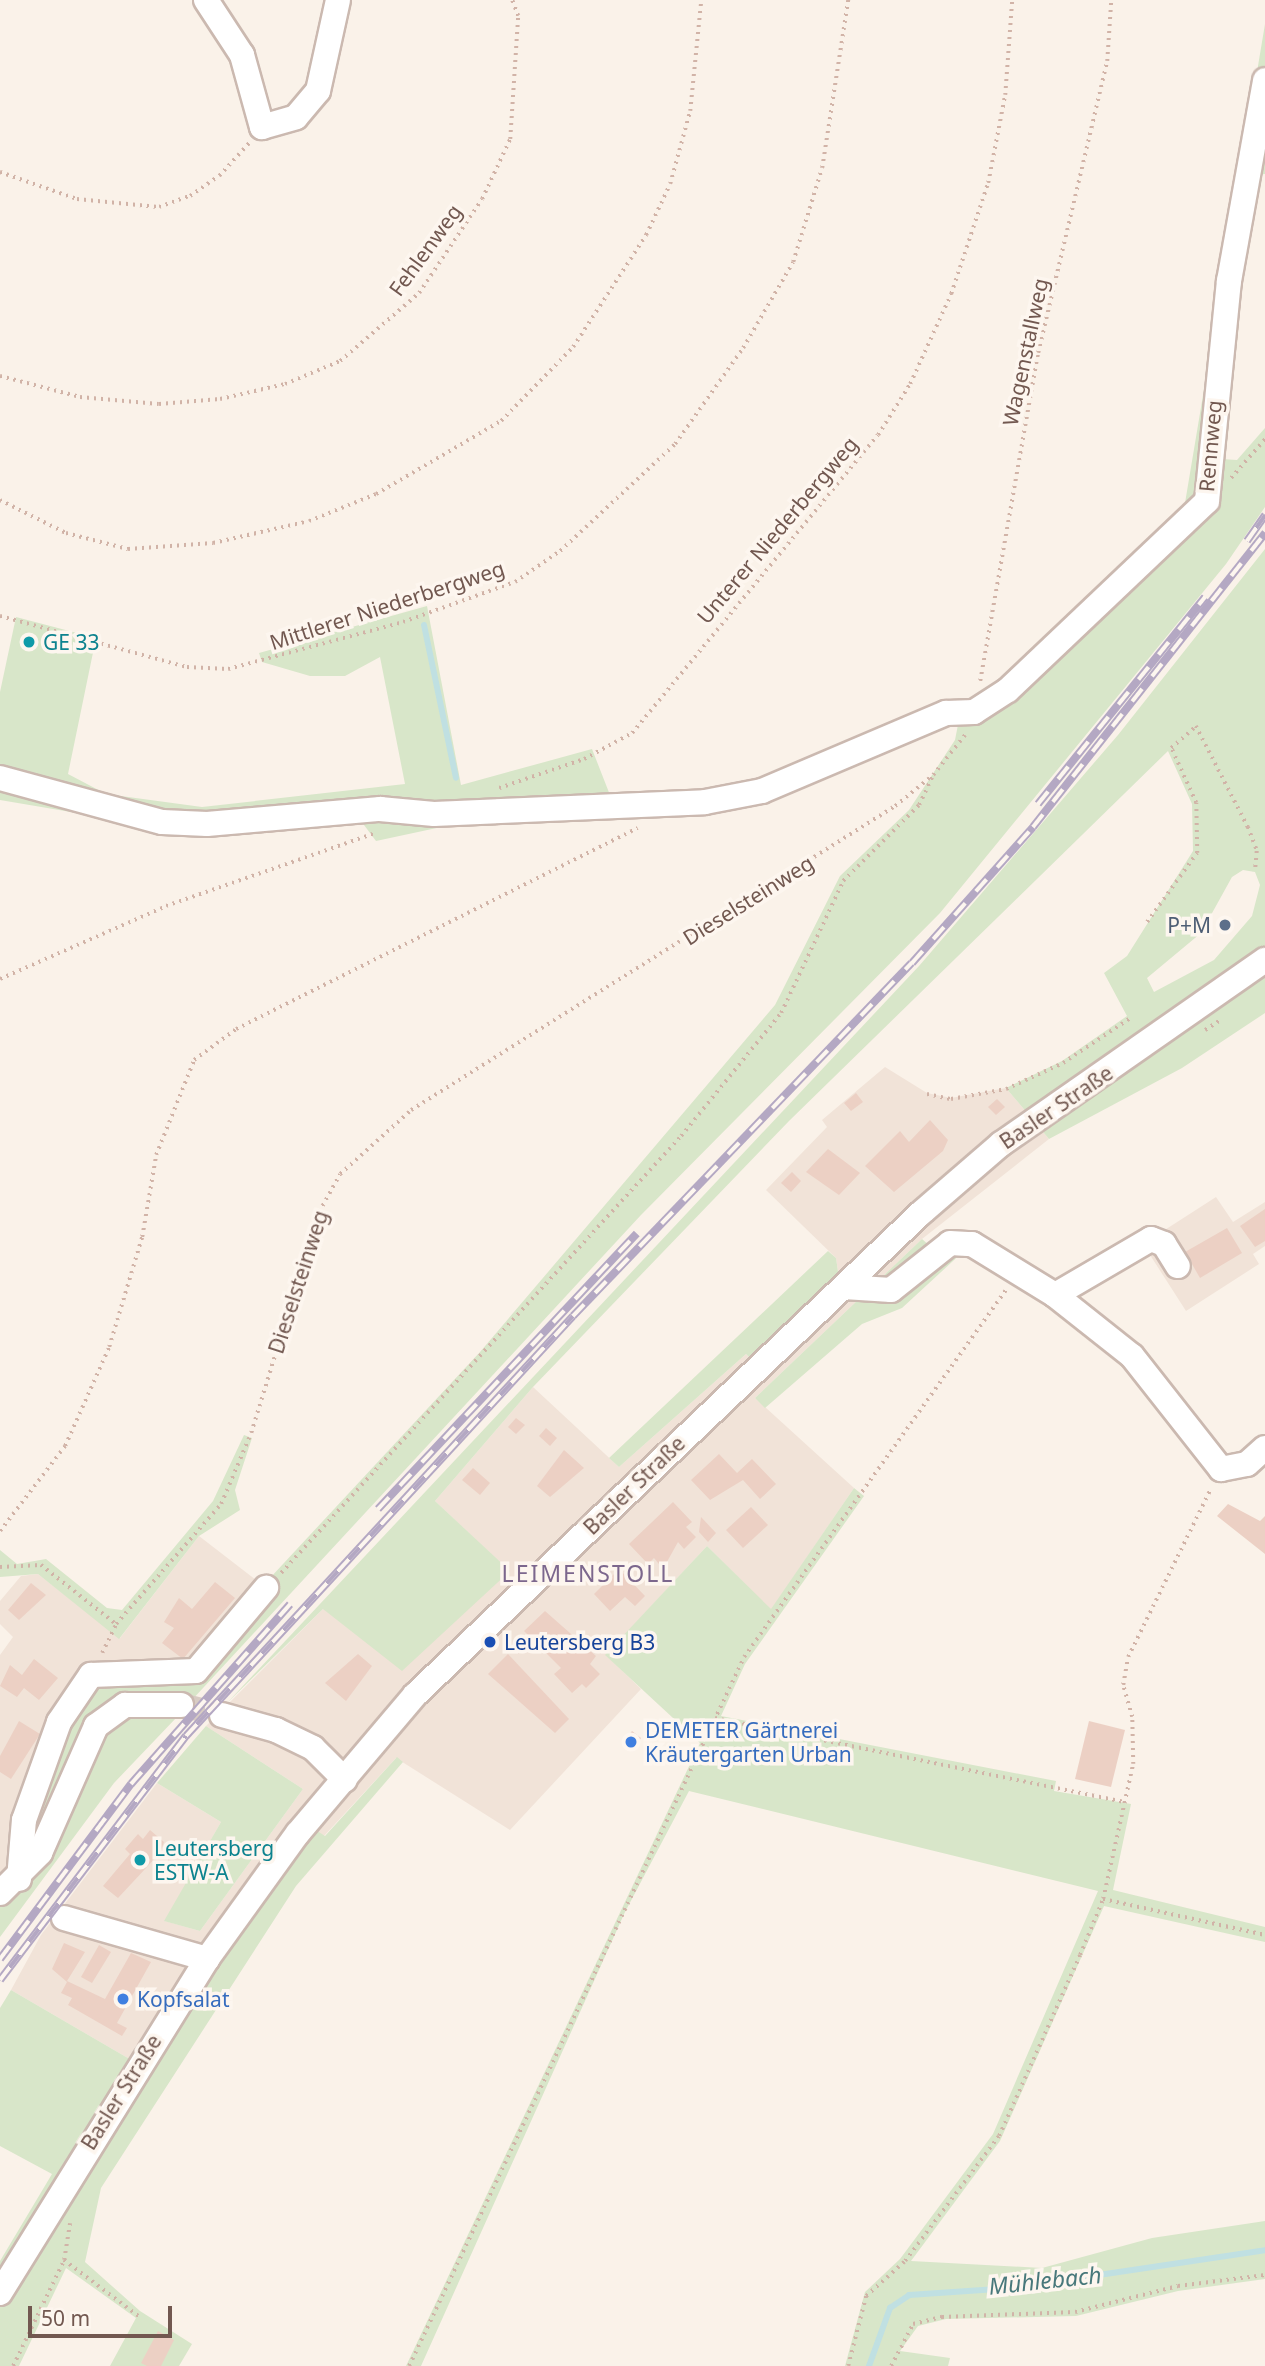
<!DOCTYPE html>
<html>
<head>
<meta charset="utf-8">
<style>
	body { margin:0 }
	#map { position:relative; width:1265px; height:2366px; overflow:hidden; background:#faf2e9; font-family:"Noto Sans",sans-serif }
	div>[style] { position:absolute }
	.residential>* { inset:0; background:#f1e3d8 }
	.green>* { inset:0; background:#d8e6c9 }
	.stream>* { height:6px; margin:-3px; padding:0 3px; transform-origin:3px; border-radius:3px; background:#c0e0e2 }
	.building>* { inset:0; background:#ecd0c4 }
	.minor-tunnel>* { height:24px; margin-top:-12px; transform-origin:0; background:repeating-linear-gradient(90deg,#d8ccc3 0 24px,transparent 0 36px) }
	.path>* { height:3.5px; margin-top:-1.75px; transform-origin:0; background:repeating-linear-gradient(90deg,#d1b3a7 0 2px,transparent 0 7px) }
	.roads { filter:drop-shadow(2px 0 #cbb9b0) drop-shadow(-2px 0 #cbb9b0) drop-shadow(0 2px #cbb9b0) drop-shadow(0 -2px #cbb9b0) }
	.minor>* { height:24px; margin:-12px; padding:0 12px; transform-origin:12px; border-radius:12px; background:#fff }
	.rail>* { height:8px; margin-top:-4px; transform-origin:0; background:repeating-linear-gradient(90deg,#fdf6ef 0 16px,#b4a8c3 0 32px); box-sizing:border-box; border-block:2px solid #b4a8c3 }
	.dots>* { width:19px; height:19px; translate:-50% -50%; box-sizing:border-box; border:4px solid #fdf6ef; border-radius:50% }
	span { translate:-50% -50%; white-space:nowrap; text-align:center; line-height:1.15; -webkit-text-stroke:7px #fdf6ef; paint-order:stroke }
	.street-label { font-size:21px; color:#725850 }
	.culture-label { font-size:21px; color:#0d838f }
	.left { translate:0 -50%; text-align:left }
	.service-label { font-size:21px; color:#4e5e75 }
	.right { translate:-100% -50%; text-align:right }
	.transit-label { font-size:21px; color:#164399 }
	.shop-label { font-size:21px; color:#366cbe }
	.neighbourhood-label { font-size:23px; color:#7c678d; letter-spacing:2px }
	.water-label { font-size:23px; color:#48787b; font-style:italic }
	.scale { position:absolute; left:28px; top:2306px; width:144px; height:32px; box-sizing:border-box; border:4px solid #725850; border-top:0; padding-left:9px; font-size:21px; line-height:24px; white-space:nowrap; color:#725850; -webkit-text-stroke:5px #fdf6ef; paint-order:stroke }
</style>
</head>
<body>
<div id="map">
	<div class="residential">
		<i style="clip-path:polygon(885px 1067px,927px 1093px,951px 1098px,1006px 1088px,1049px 1139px,922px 1239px,755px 1398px,854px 1488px,771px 1610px,707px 1546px,606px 1655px,641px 1689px,510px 1830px,396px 1758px,324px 1836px,316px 1830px,145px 2068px,11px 1990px,41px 1935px,157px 1783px,221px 1822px,165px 1921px,200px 1931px,303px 1789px,206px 1726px,323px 1609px,509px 1571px,435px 1501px,533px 1387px,619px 1467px,746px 1354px,754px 1362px,840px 1285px,836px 1258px,766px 1190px,827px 1127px,822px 1120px)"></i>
		<i style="clip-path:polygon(1216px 1197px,1233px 1222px,1265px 1202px,1265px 1246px,1253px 1254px,1259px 1264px,1186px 1311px,1143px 1244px)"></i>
		<i style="clip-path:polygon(199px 1536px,269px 1590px,213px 1658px,97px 1684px,72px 1746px,80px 1729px,112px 1700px,137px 1692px,191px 1701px,176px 1718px,151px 1714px,61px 1835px,40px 1877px,0 1907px,0 1655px,13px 1637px,0 1624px,0 1601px,21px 1576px,38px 1574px,120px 1638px)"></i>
	</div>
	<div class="green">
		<i style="clip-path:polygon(1265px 24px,1265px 174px,1252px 175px,1221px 459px,1237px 460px,1265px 428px,1265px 507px,1226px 564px,940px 913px,641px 1215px,191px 1701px,137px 1692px,112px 1700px,80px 1729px,43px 1825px,27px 1846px,58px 1733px,97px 1684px,178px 1677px,480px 1352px,775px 1005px,840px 876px,909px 810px,955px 740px,962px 704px,997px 686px,1184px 509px)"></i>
		<i style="clip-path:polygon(evenodd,1265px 549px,1265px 1013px,1182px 1068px,1049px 1139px,1006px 1088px,1062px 1061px,1127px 1016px,1104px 973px,1127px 956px,1193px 851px,1192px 804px,1168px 751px,789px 1121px,533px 1387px,435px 1501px,510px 1571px,402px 1671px,323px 1609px,227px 1703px,919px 966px,1118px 735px,1265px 549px,1243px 870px,1255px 872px,1260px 885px,1252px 916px,1214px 960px,1154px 992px,1147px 978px,1201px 933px,1232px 877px,1243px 870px)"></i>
		<i style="clip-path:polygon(427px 606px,461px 785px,592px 749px,617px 813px,488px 817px,376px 841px,358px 817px,189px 832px,0 800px,0 692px,16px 617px,96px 638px,68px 774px,106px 794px,202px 807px,405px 784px,380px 657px,345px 676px,310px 676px,262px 662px,259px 653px)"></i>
		<i style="clip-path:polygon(922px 1239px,938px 1253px,966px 1249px,902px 1308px,862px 1324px,765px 1408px,755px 1398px)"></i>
		<i style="clip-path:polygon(828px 1251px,836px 1258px,840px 1285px,754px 1362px,746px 1354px,619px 1467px,609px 1458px)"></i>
		<i style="clip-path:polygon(244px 1435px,252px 1438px,235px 1490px,240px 1510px,199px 1536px,119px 1639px,38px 1574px,0 1577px,0 1550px,17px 1564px,46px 1559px,107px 1608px,122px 1610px,213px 1501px)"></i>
		<i style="clip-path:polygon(854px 1488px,864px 1496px,745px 1664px,721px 1716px,1056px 1781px,1054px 1791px,1131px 1804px,1113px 1890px,1265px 1927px,1265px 1942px,1104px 1906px,1000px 2141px,911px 2261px,1042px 2268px,1152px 2238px,1265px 2221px,1265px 2279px,1178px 2291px,1076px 2316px,946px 2319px,918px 2326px,900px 2351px,950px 2358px,948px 2366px,845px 2366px,865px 2292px,900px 2259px,993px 2134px,1098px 1891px,689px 1791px,625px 1912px,421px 2366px,406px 2366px,700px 1743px,605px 1655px,707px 1546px,771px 1609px)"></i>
		<i style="clip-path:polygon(151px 1714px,176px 1718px,114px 1783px,0 1937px,0 1907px,46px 1867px,99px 1737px,125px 1716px)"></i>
		<i style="clip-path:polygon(206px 1726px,303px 1789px,200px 1931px,164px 1921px,221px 1822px,157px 1783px)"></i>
		<i style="clip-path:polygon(397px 1757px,403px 1762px,296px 1886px,101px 2188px,85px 2262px,140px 2311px,192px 2344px,179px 2366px,110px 2366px,136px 2318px,66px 2268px,19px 2366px,0 2366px,0 2261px,52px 2174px,0 2146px,0 2008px,11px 1990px,145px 2068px,212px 1966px,316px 1830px,325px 1836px)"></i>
	</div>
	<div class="stream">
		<i style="left:424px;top:625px;width:156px;rotate:78.2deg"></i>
		<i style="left:869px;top:2366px;width:62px;rotate:-70.1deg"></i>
		<i style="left:890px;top:2308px;width:23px;rotate:-34deg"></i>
		<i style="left:909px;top:2295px;width:103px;rotate:-3.9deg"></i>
		<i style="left:1012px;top:2288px;width:256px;rotate:-8.5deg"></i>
	</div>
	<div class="building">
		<i style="clip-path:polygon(856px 1093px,863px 1102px,851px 1111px,844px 1103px)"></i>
		<i style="clip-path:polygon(997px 1099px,1005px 1107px,996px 1115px,988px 1107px)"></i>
		<i style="clip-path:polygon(930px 1120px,948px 1140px,943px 1151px,894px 1192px,865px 1166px,900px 1131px,909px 1142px)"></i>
		<i style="clip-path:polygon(828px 1149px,860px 1173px,839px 1195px,806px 1172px)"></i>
		<i style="clip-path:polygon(792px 1172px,801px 1181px,791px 1192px,781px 1183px)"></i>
		<i style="clip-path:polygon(1265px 1209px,1265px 1241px,1255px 1247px,1240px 1226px)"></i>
		<i style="clip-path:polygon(1227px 1228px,1242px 1253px,1200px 1278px,1185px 1252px)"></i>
		<i style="clip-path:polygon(516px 1418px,525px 1425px,516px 1434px,508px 1427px)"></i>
		<i style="clip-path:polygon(546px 1428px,557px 1438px,550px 1446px,539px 1436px)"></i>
		<i style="clip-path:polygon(564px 1450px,584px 1468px,550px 1497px,537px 1486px)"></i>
		<i style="clip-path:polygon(719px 1454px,737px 1473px,752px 1459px,776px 1484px,760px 1499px,743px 1480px,710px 1500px,691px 1480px)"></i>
		<i style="clip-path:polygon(473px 1468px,490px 1483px,480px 1495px,462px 1480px)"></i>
		<i style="clip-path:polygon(673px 1502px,692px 1522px,686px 1527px,696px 1537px,684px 1549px,678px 1542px,663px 1569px,654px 1558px,648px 1564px,629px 1544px)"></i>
		<i style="clip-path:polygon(1228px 1504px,1260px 1521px,1265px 1516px,1265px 1554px,1217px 1516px)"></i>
		<i style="clip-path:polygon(751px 1507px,768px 1525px,743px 1548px,726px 1530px)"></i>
		<i style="clip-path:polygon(701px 1517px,716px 1533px,708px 1542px,699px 1532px)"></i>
		<i style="clip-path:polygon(619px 1569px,645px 1596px,635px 1606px,625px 1597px,610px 1611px,594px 1594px)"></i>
		<i style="clip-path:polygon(215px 1582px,235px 1598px,183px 1659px,162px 1643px,174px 1628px,164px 1622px,179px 1598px,192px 1609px)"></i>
		<i style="clip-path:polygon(31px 1583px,46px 1595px,19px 1620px,8px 1610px)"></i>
		<i style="clip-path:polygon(545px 1611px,596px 1656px,590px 1664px,600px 1674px,586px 1688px,582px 1684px,572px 1693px,554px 1674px,561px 1668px,524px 1631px)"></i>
		<i style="clip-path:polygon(358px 1654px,372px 1666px,346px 1701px,325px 1683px)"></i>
		<i style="clip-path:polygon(508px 1654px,569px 1719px,555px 1733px,488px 1674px)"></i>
		<i style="clip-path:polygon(34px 1659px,58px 1678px,39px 1700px,24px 1688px,17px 1697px,0 1686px,10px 1665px,22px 1675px)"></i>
		<i style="clip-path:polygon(19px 1721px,40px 1734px,11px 1779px,0 1772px,0 1756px)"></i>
		<i style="clip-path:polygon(1089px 1721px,1125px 1730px,1111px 1787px,1075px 1779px)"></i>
		<i style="clip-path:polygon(632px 1731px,641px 1738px,633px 1750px,623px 1742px)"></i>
		<i style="clip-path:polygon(150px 1830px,164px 1842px,160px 1853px,118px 1898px,103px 1886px,130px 1854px,125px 1849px,138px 1834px,143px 1839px)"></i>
		<i style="clip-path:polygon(64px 1943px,85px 1952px,67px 1981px,105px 1999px,131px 1953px,151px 1962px,117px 2023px,127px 2028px,122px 2036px,68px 2005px,72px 1998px,61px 1993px,67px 1982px,52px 1969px)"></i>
		<i style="clip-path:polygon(99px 1945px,111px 1952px,92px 1983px,81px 1977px)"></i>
		<i style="clip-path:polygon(158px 2331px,174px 2340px,161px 2366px,147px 2366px,141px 2363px)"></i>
	</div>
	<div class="minor-tunnel">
		<i style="left:181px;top:1705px;width:42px;rotate:13.7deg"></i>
	</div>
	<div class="path">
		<i style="left:0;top:172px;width:82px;rotate:19.3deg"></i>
		<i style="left:77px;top:199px;width:82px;rotate:5.6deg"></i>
		<i style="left:159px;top:207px;width:33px;rotate:-20deg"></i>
		<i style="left:190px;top:196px;width:35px;rotate:-35deg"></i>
		<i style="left:219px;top:176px;width:46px;rotate:-47.6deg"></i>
		<i style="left:0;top:376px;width:83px;rotate:14.7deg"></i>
		<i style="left:80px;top:397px;width:79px;rotate:5.1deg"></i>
		<i style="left:159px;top:404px;width:61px;rotate:-4.7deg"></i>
		<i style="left:220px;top:399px;width:67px;rotate:-13deg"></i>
		<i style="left:285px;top:384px;width:60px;rotate:-22.7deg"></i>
		<i style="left:340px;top:361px;width:104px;rotate:-40.7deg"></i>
		<i style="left:419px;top:293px;width:113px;rotate:-56.2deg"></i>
		<i style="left:482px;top:199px;width:66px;rotate:-65deg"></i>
		<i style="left:510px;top:139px;width:123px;rotate:-86.3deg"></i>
		<i style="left:518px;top:16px;width:17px;rotate:-111deg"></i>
		<i style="left:1231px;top:478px;width:52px;rotate:-48.9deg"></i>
		<i style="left:0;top:500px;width:74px;rotate:26.6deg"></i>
		<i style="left:66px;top:533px;width:64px;rotate:14.5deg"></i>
		<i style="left:128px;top:549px;width:85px;rotate:-4deg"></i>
		<i style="left:213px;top:543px;width:98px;rotate:-12.9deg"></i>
		<i style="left:309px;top:521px;width:72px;rotate:-21.9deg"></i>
		<i style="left:376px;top:494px;width:145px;rotate:-30.3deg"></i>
		<i style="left:501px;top:421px;width:103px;rotate:-45.8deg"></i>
		<i style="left:573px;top:347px;width:134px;rotate:-56.9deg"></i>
		<i style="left:646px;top:235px;width:56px;rotate:-64.8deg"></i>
		<i style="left:670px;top:184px;width:76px;rotate:-74.7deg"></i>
		<i style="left:690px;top:111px;width:112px;rotate:-84.3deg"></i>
		<i style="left:0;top:616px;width:194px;rotate:15.3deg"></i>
		<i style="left:187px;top:667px;width:41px;rotate:2.8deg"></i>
		<i style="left:228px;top:669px;width:181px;rotate:-15deg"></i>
		<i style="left:403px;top:622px;width:119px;rotate:-19.7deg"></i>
		<i style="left:515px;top:582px;width:55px;rotate:-34.6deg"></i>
		<i style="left:560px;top:551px;width:157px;rotate:-42.9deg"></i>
		<i style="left:675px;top:444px;width:118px;rotate:-54.7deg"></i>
		<i style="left:743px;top:348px;width:99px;rotate:-59.8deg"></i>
		<i style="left:793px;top:262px;width:98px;rotate:-72.9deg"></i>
		<i style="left:822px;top:168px;width:170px;rotate:-81.2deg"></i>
		<i style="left:980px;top:681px;width:333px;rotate:-80deg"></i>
		<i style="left:1038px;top:353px;width:300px;rotate:-76.7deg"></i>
		<i style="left:1107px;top:61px;width:61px;rotate:-86.2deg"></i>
		<i style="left:499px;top:788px;width:90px;rotate:-18.8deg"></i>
		<i style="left:584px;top:759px;width:55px;rotate:-28.4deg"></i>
		<i style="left:632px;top:733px;width:386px;rotate:-50.5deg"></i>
		<i style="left:878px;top:435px;width:60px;rotate:-57.9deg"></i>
		<i style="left:910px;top:384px;width:99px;rotate:-65.5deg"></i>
		<i style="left:951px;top:294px;width:117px;rotate:-71.6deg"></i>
		<i style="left:988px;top:183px;width:90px;rotate:-79.1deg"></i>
		<i style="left:1005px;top:95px;width:95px;rotate:-85.8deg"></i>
		<i style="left:1147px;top:922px;width:85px;rotate:-54.1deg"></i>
		<i style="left:1197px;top:853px;width:50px;rotate:-91.1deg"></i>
		<i style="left:1196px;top:803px;width:60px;rotate:-114.4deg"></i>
		<i style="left:1171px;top:748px;width:33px;rotate:-41deg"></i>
		<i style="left:1196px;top:726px;width:114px;rotate:62.8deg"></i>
		<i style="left:1248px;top:827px;width:26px;rotate:69deg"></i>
		<i style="left:1257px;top:851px;width:21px;rotate:95deg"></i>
		<i style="left:0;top:979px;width:181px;rotate:-23.7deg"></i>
		<i style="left:166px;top:906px;width:222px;rotate:-19.2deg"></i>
		<i style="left:1205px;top:1030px;width:17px;rotate:-33deg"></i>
		<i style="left:927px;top:1094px;width:25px;rotate:12deg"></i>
		<i style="left:951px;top:1099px;width:56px;rotate:-10.3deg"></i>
		<i style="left:1006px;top:1089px;width:63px;rotate:-24.5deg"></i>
		<i style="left:1063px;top:1063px;width:83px;rotate:-33.7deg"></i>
		<i style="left:0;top:1531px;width:107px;rotate:-52.6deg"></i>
		<i style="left:65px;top:1446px;width:108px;rotate:-66deg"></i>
		<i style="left:109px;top:1347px;width:115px;rotate:-73.3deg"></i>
		<i style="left:142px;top:1237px;width:83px;rotate:-80.3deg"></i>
		<i style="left:156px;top:1155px;width:102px;rotate:-68.2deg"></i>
		<i style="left:194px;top:1060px;width:52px;rotate:-36.4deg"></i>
		<i style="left:236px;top:1029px;width:449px;rotate:-26.6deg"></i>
		<i style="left:0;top:1567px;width:41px;rotate:-2.8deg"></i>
		<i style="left:41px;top:1565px;width:95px;rotate:38.2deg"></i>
		<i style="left:281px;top:1573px;width:592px;rotate:-47.53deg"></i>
		<i style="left:681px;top:1136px;width:159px;rotate:-50.9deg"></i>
		<i style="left:781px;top:1013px;width:146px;rotate:-64.8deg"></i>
		<i style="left:843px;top:881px;width:107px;rotate:-45deg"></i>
		<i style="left:919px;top:805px;width:31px;rotate:-65deg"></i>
		<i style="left:102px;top:1653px;width:32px;rotate:-64deg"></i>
		<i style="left:116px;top:1624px;width:159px;rotate:-48.8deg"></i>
		<i style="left:221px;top:1504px;width:77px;rotate:-67.1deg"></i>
		<i style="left:251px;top:1433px;width:231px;rotate:-72.9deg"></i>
		<i style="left:319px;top:1212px;width:43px;rotate:-61.1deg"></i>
		<i style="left:340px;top:1174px;width:96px;rotate:-42deg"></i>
		<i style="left:411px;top:1110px;width:572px;rotate:-32.13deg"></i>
		<i style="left:895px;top:806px;width:49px;rotate:-39.2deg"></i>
		<i style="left:933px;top:775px;width:51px;rotate:-51.3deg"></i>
		<i style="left:715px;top:1718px;width:418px;rotate:11.6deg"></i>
		<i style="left:1103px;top:1899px;width:166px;rotate:12.5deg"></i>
		<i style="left:64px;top:2260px;width:95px;rotate:36.9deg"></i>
		<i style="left:13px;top:2366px;width:118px;rotate:-64.3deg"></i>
		<i style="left:64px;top:2260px;width:37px;rotate:-81deg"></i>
		<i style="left:409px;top:2366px;width:784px;rotate:-64.71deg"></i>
		<i style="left:744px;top:1657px;width:451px;rotate:-54.5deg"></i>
		<i style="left:848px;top:2366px;width:72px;rotate:-75.6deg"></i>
		<i style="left:866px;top:2296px;width:52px;rotate:-41.9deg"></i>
		<i style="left:905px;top:2261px;width:156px;rotate:-53.1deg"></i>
		<i style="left:999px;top:2136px;width:198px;rotate:-65.9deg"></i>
		<i style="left:1080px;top:1955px;width:61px;rotate:-67.7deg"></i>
		<i style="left:1103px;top:1899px;width:138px;rotate:-77.5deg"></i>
		<i style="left:1133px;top:1764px;width:47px;rotate:-91.2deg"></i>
		<i style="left:1132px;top:1717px;width:33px;rotate:-106deg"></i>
		<i style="left:1123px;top:1685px;width:28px;rotate:-80deg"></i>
		<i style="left:1128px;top:1657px;width:188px;rotate:-63.8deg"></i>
		<i style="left:891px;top:2366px;width:47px;rotate:-62.4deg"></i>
		<i style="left:913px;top:2324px;width:30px;rotate:-14deg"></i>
		<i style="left:942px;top:2317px;width:133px;rotate:-2.2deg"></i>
		<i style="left:1075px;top:2312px;width:106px;rotate:-14.2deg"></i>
		<i style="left:1178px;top:2286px;width:88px;rotate:-7.2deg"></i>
	</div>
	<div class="roads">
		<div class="minor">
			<i style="left:206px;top:0;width:66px;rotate:56.8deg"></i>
			<i style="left:242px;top:55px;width:75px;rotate:74.5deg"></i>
			<i style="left:262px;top:127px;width:35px;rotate:-16deg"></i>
			<i style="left:296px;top:117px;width:34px;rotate:-50deg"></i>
			<i style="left:318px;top:91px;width:93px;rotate:-77.6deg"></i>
			<i style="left:0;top:778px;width:168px;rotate:15.2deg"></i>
			<i style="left:162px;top:822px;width:45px;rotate:2.5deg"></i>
			<i style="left:207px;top:824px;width:174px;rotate:-5deg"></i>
			<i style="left:380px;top:809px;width:54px;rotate:5.3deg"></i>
			<i style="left:434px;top:814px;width:271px;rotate:-2.5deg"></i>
			<i style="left:705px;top:802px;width:58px;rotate:-10.9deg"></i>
			<i style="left:762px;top:791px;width:200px;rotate:-23deg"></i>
			<i style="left:946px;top:713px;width:28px;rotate:-2deg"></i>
			<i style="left:974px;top:712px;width:40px;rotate:-32.9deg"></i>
			<i style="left:1008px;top:690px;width:274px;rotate:-43.5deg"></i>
			<i style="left:1207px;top:501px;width:221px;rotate:-84.3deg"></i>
			<i style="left:1229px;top:281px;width:204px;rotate:-79.8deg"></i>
			<i style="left:844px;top:1287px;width:47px;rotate:3.7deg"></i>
			<i style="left:891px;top:1290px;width:75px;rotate:-38.5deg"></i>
			<i style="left:950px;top:1243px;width:22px;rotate:3deg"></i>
			<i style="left:972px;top:1244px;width:97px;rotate:31.6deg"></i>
			<i style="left:1055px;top:1295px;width:98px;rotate:38.4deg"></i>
			<i style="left:1132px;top:1356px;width:144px;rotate:51.8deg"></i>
			<i style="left:1221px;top:1469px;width:26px;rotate:-11deg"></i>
			<i style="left:1247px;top:1464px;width:24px;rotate:-42deg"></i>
			<i style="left:1055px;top:1295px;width:111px;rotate:-30.3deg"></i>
			<i style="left:1151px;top:1239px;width:14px;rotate:21deg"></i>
			<i style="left:1164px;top:1244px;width:26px;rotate:58deg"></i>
			<i style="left:222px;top:1715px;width:56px;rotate:15.5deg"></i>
			<i style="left:276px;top:1730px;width:41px;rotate:25.9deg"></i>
			<i style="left:313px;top:1748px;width:45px;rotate:45deg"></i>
			<i style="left:19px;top:1879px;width:59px;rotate:-85.2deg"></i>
			<i style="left:24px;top:1820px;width:104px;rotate:-70.3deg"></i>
			<i style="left:59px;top:1722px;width:57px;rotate:-55.8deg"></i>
			<i style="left:91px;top:1675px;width:105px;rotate:-2.2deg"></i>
			<i style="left:196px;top:1671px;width:109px;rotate:-49.9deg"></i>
			<i style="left:0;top:1893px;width:57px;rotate:-45deg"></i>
			<i style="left:40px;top:1853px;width:139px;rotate:-66.2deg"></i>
			<i style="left:96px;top:1726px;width:36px;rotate:-36deg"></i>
			<i style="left:125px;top:1705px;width:56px"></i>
			<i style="left:64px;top:1918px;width:149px;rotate:16deg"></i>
			<i style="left:0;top:2293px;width:393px;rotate:-58.2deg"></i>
			<i style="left:207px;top:1959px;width:155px;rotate:-54.2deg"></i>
			<i style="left:298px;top:1833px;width:181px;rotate:-49.7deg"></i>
			<i style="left:415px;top:1695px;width:699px;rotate:-43.61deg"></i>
			<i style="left:921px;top:1213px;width:106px;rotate:-40.8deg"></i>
			<i style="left:1001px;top:1144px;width:322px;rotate:-34.9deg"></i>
		</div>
	</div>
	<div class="rail">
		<i style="left:1247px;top:541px;width:32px;rotate:-55deg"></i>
		<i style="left:1038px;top:804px;width:266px;rotate:-51.1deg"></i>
		<i style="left:378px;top:1509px;width:378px;rotate:-46.8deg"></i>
		<i style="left:0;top:1959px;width:219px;rotate:-53.2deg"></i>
		<i style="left:131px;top:1784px;width:240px;rotate:-48.5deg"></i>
		<i style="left:0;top:1980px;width:307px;rotate:-52.7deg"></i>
		<i style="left:186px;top:1736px;width:571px;rotate:-47.34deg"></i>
		<i style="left:573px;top:1316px;width:489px;rotate:-46.2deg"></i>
		<i style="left:912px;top:963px;width:182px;rotate:-48.3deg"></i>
		<i style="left:1033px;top:827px;width:375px;rotate:-51.7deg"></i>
	</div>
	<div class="dots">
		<i style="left:29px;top:642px;background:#0f9aa8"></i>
		<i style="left:1225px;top:925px;background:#5c6f8a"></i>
		<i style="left:490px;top:1642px;background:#1a4fb4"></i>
		<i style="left:631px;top:1742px;background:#3f7fe0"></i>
		<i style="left:140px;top:1860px;background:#0f9aa8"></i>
		<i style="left:123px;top:1999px;background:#3f7fe0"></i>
	</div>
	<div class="street-label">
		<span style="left:425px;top:250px;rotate:-54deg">Fehlenweg</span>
		<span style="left:1025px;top:352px;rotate:-78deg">Wagenstallweg</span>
		<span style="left:1210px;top:446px;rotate:-85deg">Rennweg</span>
		<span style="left:777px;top:530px;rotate:-50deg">Unterer Niederbergweg</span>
		<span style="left:387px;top:605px;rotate:-18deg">Mittlerer Niederbergweg</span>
		<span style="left:748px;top:900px;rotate:-32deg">Dieselsteinweg</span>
		<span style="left:1056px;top:1107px;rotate:-34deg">Basler Straße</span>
		<span style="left:298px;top:1282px;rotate:-72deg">Dieselsteinweg</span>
		<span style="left:634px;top:1485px;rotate:-44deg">Basler Straße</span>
		<span style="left:121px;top:2092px;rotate:-58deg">Basler Straße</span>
	</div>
	<div class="culture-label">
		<span class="left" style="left:43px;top:642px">GE 33</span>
		<span class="left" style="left:154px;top:1860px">Leutersberg<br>ESTW-A</span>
	</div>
	<div class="service-label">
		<span class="right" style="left:1211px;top:925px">P+M</span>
	</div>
	<div class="transit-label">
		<span class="left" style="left:504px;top:1642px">Leutersberg B3</span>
	</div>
	<div class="shop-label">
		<span class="left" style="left:645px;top:1742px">DEMETER Gärtnerei<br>Kräutergarten Urban</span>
		<span class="left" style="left:137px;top:1999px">Kopfsalat</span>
	</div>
	<div class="neighbourhood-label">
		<span style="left:588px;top:1573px">LEIMENSTOLL</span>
	</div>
	<div class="water-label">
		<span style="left:1045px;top:2280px;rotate:-6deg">Mühlebach</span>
	</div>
	<div class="scale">50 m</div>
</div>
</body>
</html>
